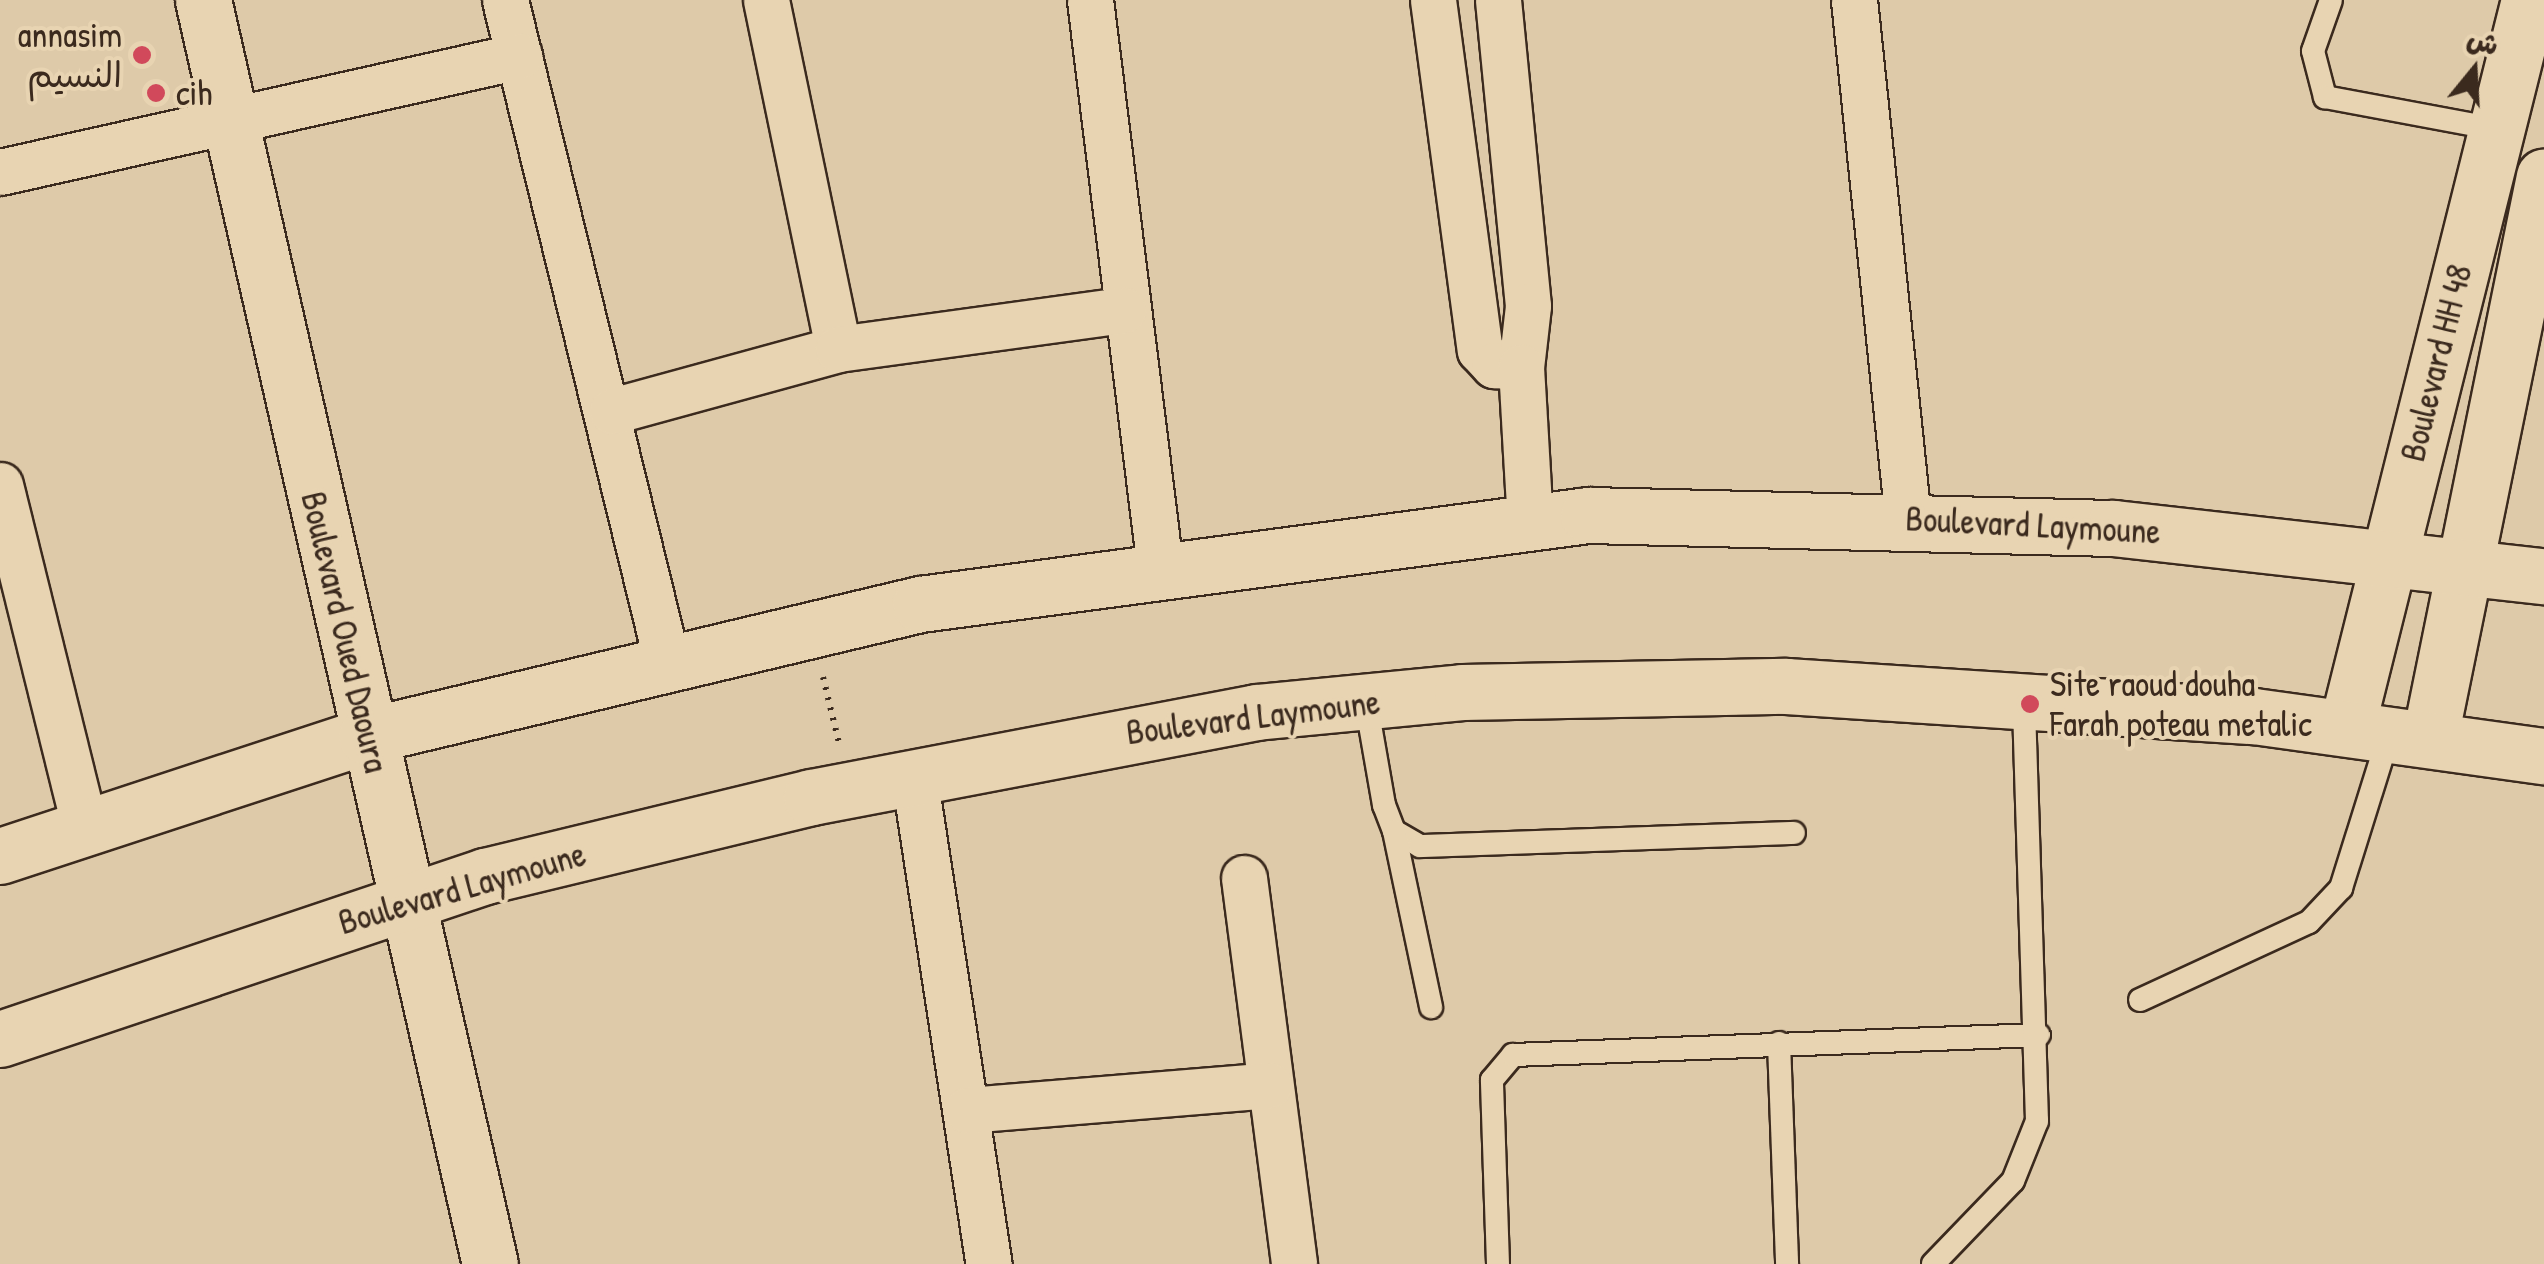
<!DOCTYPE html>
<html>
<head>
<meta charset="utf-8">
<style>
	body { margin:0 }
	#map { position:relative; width:2544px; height:1264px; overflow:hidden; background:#decaa9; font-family:"Patrick Hand","Playpen Sans Arabic",sans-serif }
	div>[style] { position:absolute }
	.path>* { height:6px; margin-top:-3px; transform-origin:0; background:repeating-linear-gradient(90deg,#3b2a1e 0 2.5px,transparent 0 10.5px) }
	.roads { filter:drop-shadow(2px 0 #3b2a1e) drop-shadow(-2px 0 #3b2a1e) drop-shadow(0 2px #3b2a1e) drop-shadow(0 -2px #3b2a1e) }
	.service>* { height:22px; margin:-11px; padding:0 11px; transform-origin:11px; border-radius:11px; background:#e8d4b2 }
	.minor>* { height:45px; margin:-22.5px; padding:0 22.5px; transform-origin:22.5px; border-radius:22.5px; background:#e8d4b2 }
	.tertiary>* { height:55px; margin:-27.5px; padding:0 27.5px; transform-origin:27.5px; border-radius:27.5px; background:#e8d4b2 }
	.secondary>* { height:55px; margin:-27.5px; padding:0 27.5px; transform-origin:27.5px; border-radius:27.5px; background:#e8d4b2 }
	.dots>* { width:28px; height:28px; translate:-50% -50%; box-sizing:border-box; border:5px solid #e8d4b2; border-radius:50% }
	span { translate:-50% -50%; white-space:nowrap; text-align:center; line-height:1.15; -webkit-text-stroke:8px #e8d4b2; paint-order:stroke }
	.poi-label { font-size:35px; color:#3b2a1e }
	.right { translate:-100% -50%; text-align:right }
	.left { translate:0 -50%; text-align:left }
	.street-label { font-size:35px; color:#3b2a1e }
	.north { position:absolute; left:2424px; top:20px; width:100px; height:100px; -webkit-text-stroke:8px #e8d4b2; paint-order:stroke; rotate:18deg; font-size:28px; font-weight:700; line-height:40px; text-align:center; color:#3b2a1e }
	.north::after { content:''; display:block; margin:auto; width:35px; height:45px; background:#3b2a1e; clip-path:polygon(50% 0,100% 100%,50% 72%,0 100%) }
</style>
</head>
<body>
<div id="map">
	<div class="path">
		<i style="left:823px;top:677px;width:68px;rotate:76.4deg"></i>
	</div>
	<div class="roads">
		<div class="service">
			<i style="left:2331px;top:0;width:54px;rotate:109.4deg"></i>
			<i style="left:2313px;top:51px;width:48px;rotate:75.4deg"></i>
			<i style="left:2325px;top:97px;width:174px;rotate:10.6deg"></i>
			<i style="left:1366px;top:702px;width:105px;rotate:80.1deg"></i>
			<i style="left:1384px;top:805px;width:28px;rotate:69deg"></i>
			<i style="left:1394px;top:831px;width:30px;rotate:30deg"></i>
			<i style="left:1420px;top:846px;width:374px;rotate:-2deg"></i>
			<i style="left:1394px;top:831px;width:180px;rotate:78.1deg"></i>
			<i style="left:2140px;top:1000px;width:186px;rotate:-24.8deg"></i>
			<i style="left:2309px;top:922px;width:47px;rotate:-46.7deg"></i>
			<i style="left:2341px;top:888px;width:164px;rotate:-72.6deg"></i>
			<i style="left:1779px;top:1043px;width:221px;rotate:87.9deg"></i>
			<i style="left:1498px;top:1264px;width:184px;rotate:-91.9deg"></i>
			<i style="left:1492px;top:1080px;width:33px;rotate:-50deg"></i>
			<i style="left:1513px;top:1055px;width:526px;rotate:-2.18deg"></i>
			<i style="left:1933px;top:1264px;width:115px;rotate:-46.1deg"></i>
			<i style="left:2013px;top:1181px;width:65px;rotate:-68.2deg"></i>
			<i style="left:2037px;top:1121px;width:421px;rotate:-91.8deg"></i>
		</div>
		<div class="minor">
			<i style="left:505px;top:0;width:682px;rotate:76.25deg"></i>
			<i style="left:766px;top:0;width:356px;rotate:78.3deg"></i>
			<i style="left:1090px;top:0;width:572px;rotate:82.97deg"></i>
			<i style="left:1433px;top:0;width:353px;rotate:82.4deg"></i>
			<i style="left:1480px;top:350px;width:21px;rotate:47deg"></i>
			<i style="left:1494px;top:365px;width:27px;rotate:4deg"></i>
			<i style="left:1498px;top:0;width:307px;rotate:84.4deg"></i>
			<i style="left:1528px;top:306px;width:61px;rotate:96.5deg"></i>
			<i style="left:1521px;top:367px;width:156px;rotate:86.7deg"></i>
			<i style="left:1854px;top:0;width:523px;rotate:84.07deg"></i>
			<i style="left:0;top:172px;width:532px;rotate:-12.6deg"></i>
			<i style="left:612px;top:411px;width:234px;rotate:-15.3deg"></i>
			<i style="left:838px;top:349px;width:288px;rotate:-7.8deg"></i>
			<i style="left:0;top:485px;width:354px;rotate:76.1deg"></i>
			<i style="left:914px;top:776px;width:494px;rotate:81.3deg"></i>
			<i style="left:1244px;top:878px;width:389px;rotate:82.6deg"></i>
			<i style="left:967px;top:1110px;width:303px;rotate:-4.7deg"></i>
		</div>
		<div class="tertiary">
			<i style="left:203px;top:0;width:1296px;rotate:77.21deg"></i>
			<i style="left:2347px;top:726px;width:748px;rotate:-75.93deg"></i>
			<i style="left:2430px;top:737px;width:572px;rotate:-78.51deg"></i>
		</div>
		<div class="secondary">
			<i style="left:0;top:856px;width:385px;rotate:-18.2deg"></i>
			<i style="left:366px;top:736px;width:570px;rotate:-13.4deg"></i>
			<i style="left:920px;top:604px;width:674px;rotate:-7.59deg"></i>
			<i style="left:1588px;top:515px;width:525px;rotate:1.42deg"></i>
			<i style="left:2113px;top:528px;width:434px;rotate:6.4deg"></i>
			<i style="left:0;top:1039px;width:512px;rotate:-18.58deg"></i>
			<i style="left:485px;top:876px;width:335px;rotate:-13.6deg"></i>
			<i style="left:811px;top:797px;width:453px;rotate:-10.8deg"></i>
			<i style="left:1256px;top:712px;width:207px;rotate:-5.5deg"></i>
			<i style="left:1462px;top:692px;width:324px;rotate:-1.1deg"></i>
			<i style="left:1786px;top:686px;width:469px;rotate:3.7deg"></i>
			<i style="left:2254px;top:716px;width:293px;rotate:7.9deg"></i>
		</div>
	</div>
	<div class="dots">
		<i style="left:142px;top:55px;background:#d1495b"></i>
		<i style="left:156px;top:93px;background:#d1495b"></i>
		<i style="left:2030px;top:704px;background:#d1495b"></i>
	</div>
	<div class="poi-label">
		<span class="right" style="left:122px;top:55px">annasim<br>النسيم</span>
		<span class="left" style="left:176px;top:93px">cih</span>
		<span class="left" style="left:2050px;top:704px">Site raoud douha<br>Farah poteau metalic</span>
	</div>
	<div class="street-label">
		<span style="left:2436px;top:363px;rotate:-76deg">Boulevard HH 48</span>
		<span style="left:2033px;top:525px;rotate:3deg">Boulevard Laymoune</span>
		<span style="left:345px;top:632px;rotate:77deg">Boulevard Oued Daoura</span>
		<span style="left:1253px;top:717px;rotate:-7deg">Boulevard Laymoune</span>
		<span style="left:462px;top:888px;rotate:-16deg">Boulevard Laymoune</span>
	</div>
	<div class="north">ش</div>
</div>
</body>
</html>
